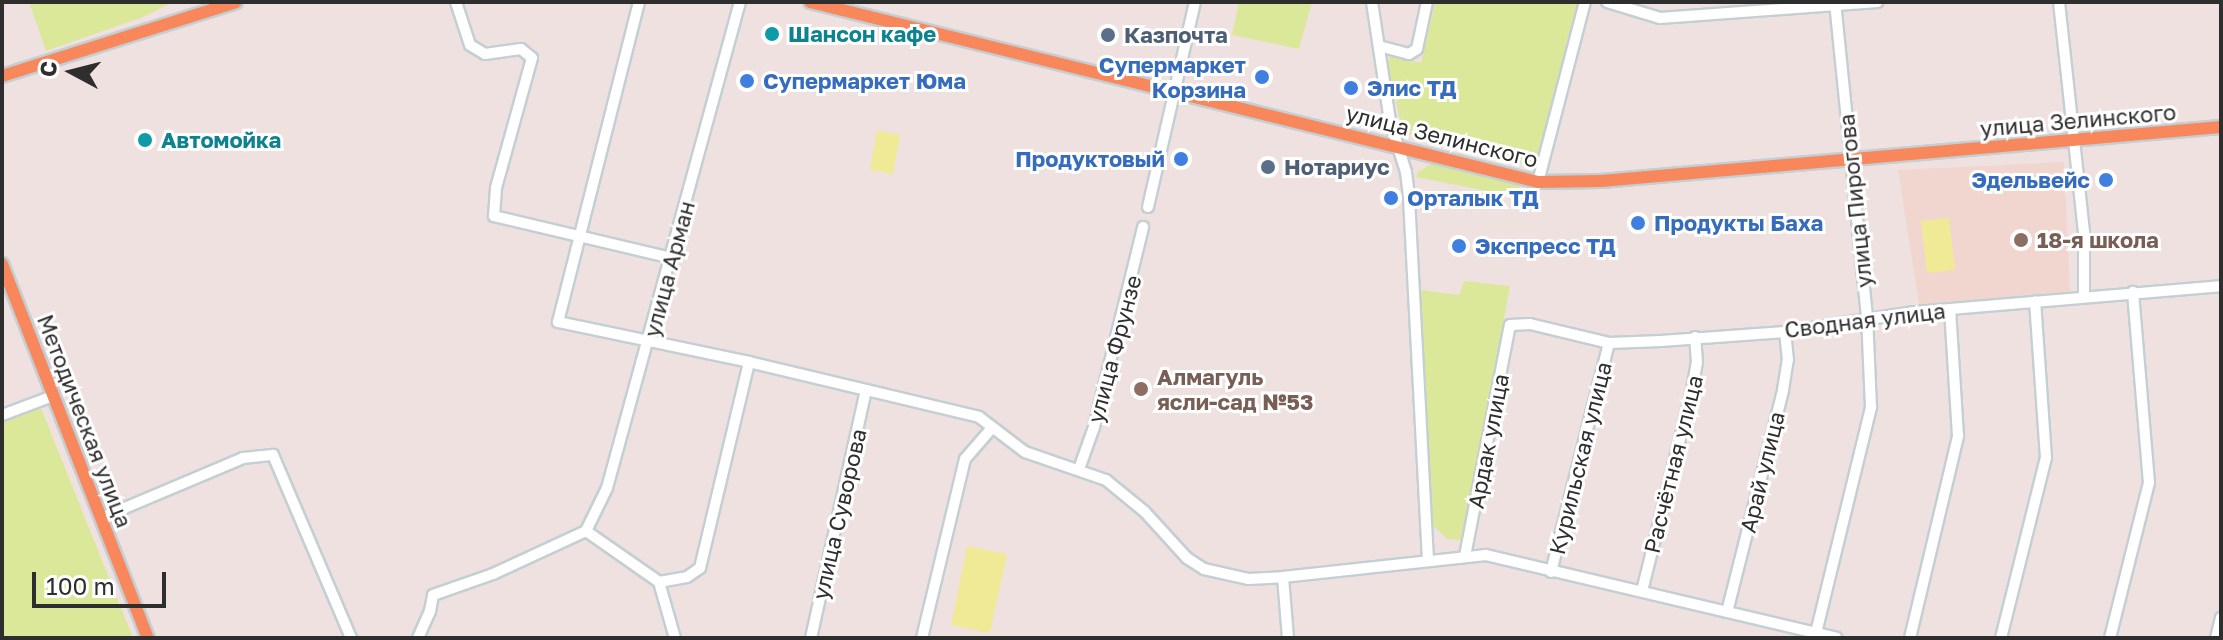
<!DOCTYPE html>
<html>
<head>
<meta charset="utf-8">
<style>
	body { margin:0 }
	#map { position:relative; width:2223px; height:640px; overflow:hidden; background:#efe1e0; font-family:"Golos Text",sans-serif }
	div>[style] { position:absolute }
	.education>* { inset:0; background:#f1d6cf }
	.green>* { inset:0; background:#dbe89a }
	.pitch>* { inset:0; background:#f0ea96 }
	.roads { filter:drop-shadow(2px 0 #c4cfd4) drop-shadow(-2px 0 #c4cfd4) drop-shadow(0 2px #c4cfd4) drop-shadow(0 -2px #c4cfd4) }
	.minor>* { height:10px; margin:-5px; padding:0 5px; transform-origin:5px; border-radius:5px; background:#fff }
	.major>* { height:12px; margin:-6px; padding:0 6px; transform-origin:6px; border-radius:6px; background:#f8885c }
	.dots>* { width:22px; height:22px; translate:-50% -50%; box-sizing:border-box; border:4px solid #fff; border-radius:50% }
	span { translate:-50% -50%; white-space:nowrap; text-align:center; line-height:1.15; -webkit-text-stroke:6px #fff; paint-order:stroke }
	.culture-label { font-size:22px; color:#0d838f; font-weight:700 }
	.left { translate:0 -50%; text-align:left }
	.service-label { font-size:22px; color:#4e5e75; font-weight:700 }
	.shop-label { font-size:22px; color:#366cbe; font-weight:700 }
	.right { translate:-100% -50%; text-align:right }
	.street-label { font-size:22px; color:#2e2e2e }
	.education-label { font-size:22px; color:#785e54; font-weight:700 }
	.frame { position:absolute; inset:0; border:4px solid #2e2e2e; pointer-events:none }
	.north { position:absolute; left:32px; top:32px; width:80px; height:80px; -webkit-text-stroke:6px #fff; paint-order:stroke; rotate:277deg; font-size:22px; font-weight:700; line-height:32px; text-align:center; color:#2e2e2e }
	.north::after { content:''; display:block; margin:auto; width:28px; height:36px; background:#2e2e2e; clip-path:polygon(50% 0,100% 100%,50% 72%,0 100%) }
	.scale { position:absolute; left:32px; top:572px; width:134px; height:36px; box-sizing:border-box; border:4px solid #2e2e2e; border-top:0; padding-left:10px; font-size:24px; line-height:28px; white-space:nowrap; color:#2e2e2e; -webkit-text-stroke:6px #fff; paint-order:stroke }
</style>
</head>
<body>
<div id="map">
	<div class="education">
		<i style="clip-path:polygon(2064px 162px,2070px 295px,1919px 304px,1898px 170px)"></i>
	</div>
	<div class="green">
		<i style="clip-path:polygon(29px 2px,173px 2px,143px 17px,46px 51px)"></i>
		<i style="clip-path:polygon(1239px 2px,1312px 2px,1299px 49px,1232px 35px)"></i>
		<i style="clip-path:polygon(1435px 2px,1579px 2px,1539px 151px,1531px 164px,1403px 133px,1387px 61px,1392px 55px,1421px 63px)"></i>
		<i style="clip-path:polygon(1431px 164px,1518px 185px,1523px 191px,1523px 198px,1416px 177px,1418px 172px)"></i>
		<i style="clip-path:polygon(1464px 281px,1510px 286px,1463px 540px,1447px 539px,1431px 523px,1421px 290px,1459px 295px)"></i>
		<i style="clip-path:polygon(41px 408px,133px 638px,2px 638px,2px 423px)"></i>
	</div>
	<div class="pitch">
		<i style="clip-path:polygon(877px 130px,900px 135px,893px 174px,870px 170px)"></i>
		<i style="clip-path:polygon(1949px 218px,1955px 270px,1927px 273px,1921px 221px)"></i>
		<i style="clip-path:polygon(967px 546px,1007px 554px,990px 633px,951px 625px)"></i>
	</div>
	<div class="roads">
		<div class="minor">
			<i style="left:456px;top:2px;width:45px;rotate:72deg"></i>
			<i style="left:470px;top:45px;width:17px;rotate:31deg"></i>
			<i style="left:485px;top:54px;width:36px;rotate:-8deg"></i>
			<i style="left:521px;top:49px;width:14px;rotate:39deg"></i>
			<i style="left:532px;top:58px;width:135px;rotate:105.5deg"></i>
			<i style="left:496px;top:188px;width:28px;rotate:94deg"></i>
			<i style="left:494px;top:216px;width:183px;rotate:13.3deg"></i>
			<i style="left:639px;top:2px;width:330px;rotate:104.2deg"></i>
			<i style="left:558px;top:322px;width:195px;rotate:11.8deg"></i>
			<i style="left:749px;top:362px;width:236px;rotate:13.4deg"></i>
			<i style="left:979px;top:417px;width:58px;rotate:37.3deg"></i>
			<i style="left:1025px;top:452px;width:86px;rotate:19.1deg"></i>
			<i style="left:1106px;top:480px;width:50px;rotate:39.4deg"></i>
			<i style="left:1145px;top:512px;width:62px;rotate:47.6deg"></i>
			<i style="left:1187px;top:558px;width:20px;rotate:33deg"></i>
			<i style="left:1204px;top:569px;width:45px;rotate:12.8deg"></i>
			<i style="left:1248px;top:579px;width:35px;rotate:-3deg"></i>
			<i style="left:1372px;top:2px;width:120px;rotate:81.4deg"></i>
			<i style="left:1390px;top:121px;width:53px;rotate:72.6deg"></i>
			<i style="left:1406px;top:172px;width:26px;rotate:83deg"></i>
			<i style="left:1409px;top:198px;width:363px;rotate:87deg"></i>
			<i style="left:1607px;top:2px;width:55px;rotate:16.8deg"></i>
			<i style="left:1660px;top:18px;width:218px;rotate:-4.2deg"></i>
			<i style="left:2059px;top:2px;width:232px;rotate:83.8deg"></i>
			<i style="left:2084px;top:233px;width:63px;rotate:90deg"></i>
			<i style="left:1379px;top:46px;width:31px;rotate:15deg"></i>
			<i style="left:1409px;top:54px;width:9px;rotate:-32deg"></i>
			<i style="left:1417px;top:49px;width:48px;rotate:-78deg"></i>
			<i style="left:1538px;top:182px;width:186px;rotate:-75.4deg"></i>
			<i style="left:1148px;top:207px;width:210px;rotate:-77.1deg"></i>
			<i style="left:2px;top:415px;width:54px;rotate:-20.4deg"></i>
			<i style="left:1079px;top:469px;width:45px;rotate:-70.3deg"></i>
			<i style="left:1094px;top:427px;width:206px;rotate:-76.2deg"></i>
			<i style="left:101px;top:518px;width:154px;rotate:-22.9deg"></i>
			<i style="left:243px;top:458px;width:30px;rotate:-6deg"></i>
			<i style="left:273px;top:455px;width:199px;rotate:66.9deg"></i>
			<i style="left:586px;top:531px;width:48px;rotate:-64deg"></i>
			<i style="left:607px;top:488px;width:504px;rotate:-74.7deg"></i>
			<i style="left:586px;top:531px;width:89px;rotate:34.9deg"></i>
			<i style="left:659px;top:582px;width:58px;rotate:74.1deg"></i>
			<i style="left:1465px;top:556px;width:235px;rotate:-79deg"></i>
			<i style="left:1510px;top:325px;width:20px;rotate:-3deg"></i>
			<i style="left:1530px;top:324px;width:81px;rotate:13.5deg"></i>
			<i style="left:1609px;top:343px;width:52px;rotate:-2.2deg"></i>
			<i style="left:1661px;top:341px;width:124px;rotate:-4.2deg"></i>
			<i style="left:1785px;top:332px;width:131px;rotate:-8.8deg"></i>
			<i style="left:1914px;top:312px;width:308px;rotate:-4.8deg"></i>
			<i style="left:1551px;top:572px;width:236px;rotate:-75.8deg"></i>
			<i style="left:659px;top:582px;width:28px;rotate:-10deg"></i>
			<i style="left:687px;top:577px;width:16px;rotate:-35deg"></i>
			<i style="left:700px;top:568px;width:212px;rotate:-76.6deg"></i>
			<i style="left:1642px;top:591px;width:207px;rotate:-76deg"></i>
			<i style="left:1692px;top:390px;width:27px;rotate:-80deg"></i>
			<i style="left:1697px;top:363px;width:26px;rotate:-94deg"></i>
			<i style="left:1727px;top:612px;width:229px;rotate:-75.8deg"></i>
			<i style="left:1783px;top:390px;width:30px;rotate:-81deg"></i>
			<i style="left:1788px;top:360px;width:28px;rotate:-96deg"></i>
			<i style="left:1816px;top:633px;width:233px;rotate:-76.3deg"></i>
			<i style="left:1871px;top:407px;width:90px;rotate:-92.5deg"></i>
			<i style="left:1867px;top:317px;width:317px;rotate:-95.8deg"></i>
			<i style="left:418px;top:638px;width:30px;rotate:-66deg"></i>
			<i style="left:430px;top:611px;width:16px;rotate:-79deg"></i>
			<i style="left:433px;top:595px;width:64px;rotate:-19.3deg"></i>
			<i style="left:493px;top:574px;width:102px;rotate:-24.8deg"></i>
			<i style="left:811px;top:638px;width:254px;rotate:-77.5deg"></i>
			<i style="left:922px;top:638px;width:184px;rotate:-76.5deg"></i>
			<i style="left:965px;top:459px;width:40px;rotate:-49deg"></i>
			<i style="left:1288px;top:638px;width:61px;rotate:-94.7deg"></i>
			<i style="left:1283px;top:577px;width:204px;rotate:-6.2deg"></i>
			<i style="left:1486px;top:555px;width:360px;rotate:13.3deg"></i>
			<i style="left:1910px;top:638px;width:208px;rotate:-76.6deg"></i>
			<i style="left:1958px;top:436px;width:127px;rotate:-93.6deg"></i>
			<i style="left:2001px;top:638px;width:186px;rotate:-76deg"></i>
			<i style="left:2046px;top:458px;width:157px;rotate:-94deg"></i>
			<i style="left:2110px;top:638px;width:160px;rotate:-75.9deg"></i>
			<i style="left:2149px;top:483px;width:192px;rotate:-94.8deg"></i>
			<i style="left:2216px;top:638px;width:21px;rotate:-76deg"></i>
		</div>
		<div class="major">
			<i style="left:810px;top:2px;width:750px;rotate:13.89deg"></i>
			<i style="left:1538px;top:182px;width:63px;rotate:-0.9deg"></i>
			<i style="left:1601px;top:181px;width:622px;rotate:-4.98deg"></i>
			<i style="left:2px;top:76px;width:245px;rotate:-17.5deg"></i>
			<i style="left:2px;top:264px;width:401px;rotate:68.7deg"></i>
		</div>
	</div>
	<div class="dots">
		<i style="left:772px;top:34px;background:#0f9aa8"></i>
		<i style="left:1108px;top:35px;background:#5c6f8a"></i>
		<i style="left:1262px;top:77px;background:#3f7fe0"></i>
		<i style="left:747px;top:81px;background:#3f7fe0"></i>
		<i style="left:1351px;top:88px;background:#3f7fe0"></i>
		<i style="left:145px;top:140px;background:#0f9aa8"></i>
		<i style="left:1181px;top:159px;background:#3f7fe0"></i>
		<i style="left:1268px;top:167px;background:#5c6f8a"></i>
		<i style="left:2106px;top:180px;background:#3f7fe0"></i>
		<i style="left:1391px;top:198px;background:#3f7fe0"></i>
		<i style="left:1638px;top:223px;background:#3f7fe0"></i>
		<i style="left:2021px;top:240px;background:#8d6e63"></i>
		<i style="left:1459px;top:246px;background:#3f7fe0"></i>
		<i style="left:1141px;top:389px;background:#8d6e63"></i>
	</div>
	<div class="culture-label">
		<span class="left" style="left:788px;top:34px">Шансон кафе</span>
		<span class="left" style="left:161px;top:140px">Автомойка</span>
	</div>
	<div class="service-label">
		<span class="left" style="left:1124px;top:35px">Казпочта</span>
		<span class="left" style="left:1284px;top:167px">Нотариус</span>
	</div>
	<div class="shop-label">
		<span class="right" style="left:1246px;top:77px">Супермаркет<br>Корзина</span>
		<span class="left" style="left:763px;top:81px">Супермаркет Юма</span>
		<span class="left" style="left:1367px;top:88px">Элис ТД</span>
		<span class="right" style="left:1165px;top:159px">Продуктовый</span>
		<span class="right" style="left:2090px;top:180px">Эдельвейс</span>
		<span class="left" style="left:1407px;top:198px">Орталык ТД</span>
		<span class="left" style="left:1654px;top:223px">Продукты Баха</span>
		<span class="left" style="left:1475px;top:246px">Экспресс ТД</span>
	</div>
	<div class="street-label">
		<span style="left:2078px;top:120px;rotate:-5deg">улица Зелинского</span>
		<span style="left:1442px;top:136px;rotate:14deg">улица Зелинского</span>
		<span style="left:1855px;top:201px;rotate:-96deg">улица Пирогова</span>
		<span style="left:669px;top:269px;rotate:-75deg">улица Арман</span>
		<span style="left:1865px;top:320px;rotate:-7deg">Сводная улица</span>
		<span style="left:1114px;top:349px;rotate:-75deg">улица Фрунзе</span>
		<span style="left:85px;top:421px;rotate:69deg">Методическая улица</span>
		<span style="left:1488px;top:441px;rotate:-79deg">Ардак улица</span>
		<span style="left:1580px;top:458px;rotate:-76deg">Курильская улица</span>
		<span style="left:1673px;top:464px;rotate:-76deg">Расчётная улица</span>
		<span style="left:1762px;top:472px;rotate:-76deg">Арай улица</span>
		<span style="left:839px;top:514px;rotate:-77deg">улица Суворова</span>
	</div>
	<div class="education-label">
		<span class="left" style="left:2037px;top:240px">18-я школа</span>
		<span class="left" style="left:1157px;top:389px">Алмагуль<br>ясли-сад №53</span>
	</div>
	<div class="frame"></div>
	<div class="north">С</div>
	<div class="scale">100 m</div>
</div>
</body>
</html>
